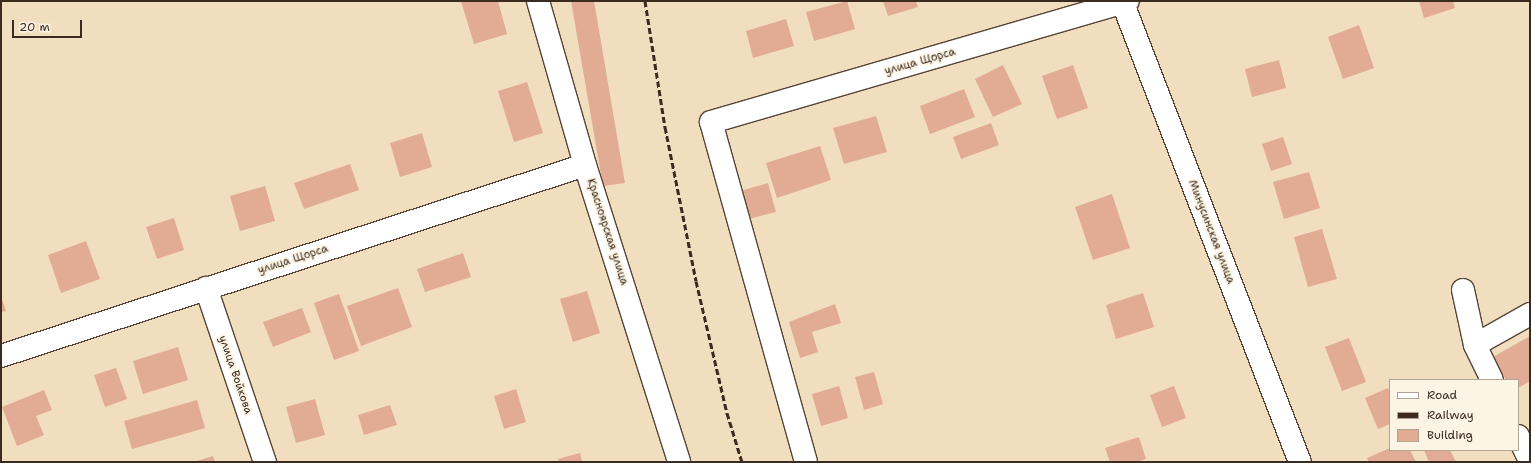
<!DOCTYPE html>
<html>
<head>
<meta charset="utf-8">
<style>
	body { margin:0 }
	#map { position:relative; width:1531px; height:463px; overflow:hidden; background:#f1debe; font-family:"Shantell Sans",sans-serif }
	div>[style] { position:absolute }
	.building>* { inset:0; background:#e2ab94 }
	.roads { filter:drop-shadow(1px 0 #564536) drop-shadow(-1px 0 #564536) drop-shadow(0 1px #564536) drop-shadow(0 -1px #564536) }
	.minor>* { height:22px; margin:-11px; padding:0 11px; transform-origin:11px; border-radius:11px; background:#fff }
	.rail>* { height:3px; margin-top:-1.5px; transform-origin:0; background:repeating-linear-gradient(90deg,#3b2a1e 0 6px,transparent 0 9px) }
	span { translate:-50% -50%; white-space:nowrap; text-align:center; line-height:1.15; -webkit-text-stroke:4px #fcf5e5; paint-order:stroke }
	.street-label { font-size:11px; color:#3b2a1e }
	.frame { position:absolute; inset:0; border:2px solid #3b2a1e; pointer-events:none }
	.legend { position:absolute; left:1389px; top:379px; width:130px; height:72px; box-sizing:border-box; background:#fcf5e5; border:1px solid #afa495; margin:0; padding:5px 7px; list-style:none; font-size:12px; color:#3b2a1e }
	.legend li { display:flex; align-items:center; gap:8px; height:20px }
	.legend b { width:20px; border:1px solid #afa495 }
	.scale { position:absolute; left:12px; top:20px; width:70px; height:18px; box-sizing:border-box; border:2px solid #3b2a1e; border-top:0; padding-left:5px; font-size:12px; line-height:14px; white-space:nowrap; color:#3b2a1e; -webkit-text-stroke:3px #fcf5e5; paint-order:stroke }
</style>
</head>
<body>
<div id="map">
	<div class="building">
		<i style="clip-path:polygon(461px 1px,498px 1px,507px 34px,474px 44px)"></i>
		<i style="clip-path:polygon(571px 1px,594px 1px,625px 183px,603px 186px)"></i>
		<i style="clip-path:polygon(847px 1px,855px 29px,814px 41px,806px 12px)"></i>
		<i style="clip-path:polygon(883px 1px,916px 1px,918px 7px,888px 16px)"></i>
		<i style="clip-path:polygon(1419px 1px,1453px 1px,1455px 8px,1424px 18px)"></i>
		<i style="clip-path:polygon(786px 19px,794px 46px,753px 58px,746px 31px)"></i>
		<i style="clip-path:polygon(1359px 25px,1374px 68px,1343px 79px,1328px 37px)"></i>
		<i style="clip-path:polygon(1279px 60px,1286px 88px,1252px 97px,1245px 69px)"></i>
		<i style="clip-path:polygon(1003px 65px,1022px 104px,993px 117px,975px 79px)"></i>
		<i style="clip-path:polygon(1073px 65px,1088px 108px,1057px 119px,1042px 76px)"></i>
		<i style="clip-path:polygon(527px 82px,543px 133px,514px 142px,498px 91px)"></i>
		<i style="clip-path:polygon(964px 89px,975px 117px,930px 134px,920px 106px)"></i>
		<i style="clip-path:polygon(876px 116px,887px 152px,844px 164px,833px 128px)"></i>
		<i style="clip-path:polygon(991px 123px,999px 145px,961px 159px,953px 137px)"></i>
		<i style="clip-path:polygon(422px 133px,432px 167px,400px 177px,390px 143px)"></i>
		<i style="clip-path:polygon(1283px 137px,1292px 164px,1271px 171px,1262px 144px)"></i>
		<i style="clip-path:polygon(820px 146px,831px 180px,777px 198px,766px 163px)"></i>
		<i style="clip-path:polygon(350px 164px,359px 190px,304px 209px,294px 183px)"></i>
		<i style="clip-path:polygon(1309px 172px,1320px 208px,1284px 219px,1273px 182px)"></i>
		<i style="clip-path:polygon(768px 183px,776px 212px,745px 220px,737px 192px)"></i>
		<i style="clip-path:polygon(265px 186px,275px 221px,240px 231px,230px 196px)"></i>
		<i style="clip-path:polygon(1112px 194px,1130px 248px,1093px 260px,1075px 207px)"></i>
		<i style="clip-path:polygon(174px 218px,184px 250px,157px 259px,146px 227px)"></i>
		<i style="clip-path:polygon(1322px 229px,1337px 279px,1308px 287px,1294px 237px)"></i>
		<i style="clip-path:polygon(86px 241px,100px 279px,61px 293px,48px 255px)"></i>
		<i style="clip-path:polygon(463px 253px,471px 277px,425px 292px,417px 269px)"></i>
		<i style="clip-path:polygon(398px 288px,412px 327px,361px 346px,347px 306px)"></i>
		<i style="clip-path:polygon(587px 291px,600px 333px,573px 342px,560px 299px)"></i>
		<i style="clip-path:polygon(1143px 293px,1154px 327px,1116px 339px,1106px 305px)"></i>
		<i style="clip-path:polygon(339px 294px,359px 351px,334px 360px,314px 303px)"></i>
		<i style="clip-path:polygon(1px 296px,6px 311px,1px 312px)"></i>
		<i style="clip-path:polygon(835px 304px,841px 323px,812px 332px,818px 352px,800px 358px,789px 322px)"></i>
		<i style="clip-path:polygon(302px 308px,311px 332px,273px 347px,263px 322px)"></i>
		<i style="clip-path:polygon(1530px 336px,1530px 381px,1518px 388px,1518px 380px,1506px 380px,1493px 357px)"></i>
		<i style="clip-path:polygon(1349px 338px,1366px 382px,1342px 391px,1325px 347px)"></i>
		<i style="clip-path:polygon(178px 347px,188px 380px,143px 394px,133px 361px)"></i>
		<i style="clip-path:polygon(116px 368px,127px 399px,105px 407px,94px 375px)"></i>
		<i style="clip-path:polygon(874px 372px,883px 404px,864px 410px,855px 377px)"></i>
		<i style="clip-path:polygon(839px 386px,848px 418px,821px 426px,812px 394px)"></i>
		<i style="clip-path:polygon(1174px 386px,1186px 418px,1162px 427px,1150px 395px)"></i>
		<i style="clip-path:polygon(1388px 388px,1390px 393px,1390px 424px,1378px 429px,1365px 398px)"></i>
		<i style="clip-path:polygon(516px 389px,526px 422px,504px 429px,494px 396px)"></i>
		<i style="clip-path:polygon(44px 390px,52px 410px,36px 416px,44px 435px,17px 446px,2px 407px)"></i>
		<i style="clip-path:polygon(315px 399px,325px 435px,296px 443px,286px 407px)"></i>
		<i style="clip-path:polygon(197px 400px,205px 428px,132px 449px,124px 421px)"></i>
		<i style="clip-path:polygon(390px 405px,397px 425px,364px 435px,358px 415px)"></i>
		<i style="clip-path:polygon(1139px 437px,1146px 459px,1137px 462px,1110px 462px,1105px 448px)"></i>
		<i style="clip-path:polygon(1390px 448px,1390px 450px,1410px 450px,1416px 462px,1369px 462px,1367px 458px)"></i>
		<i style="clip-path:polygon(1424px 450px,1450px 450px,1456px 462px,1429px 462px)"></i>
		<i style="clip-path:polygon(580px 453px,582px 462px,559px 462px,558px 459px)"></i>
		<i style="clip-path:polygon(213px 456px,215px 462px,194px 462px)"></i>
	</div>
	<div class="roads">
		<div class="minor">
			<i style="left:538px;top:1px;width:171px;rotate:74deg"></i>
			<i style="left:585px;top:165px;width:312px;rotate:72.4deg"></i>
			<i style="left:1122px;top:1px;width:494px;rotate:68.9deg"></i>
			<i style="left:206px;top:288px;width:184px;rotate:71.3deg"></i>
			<i style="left:1463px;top:290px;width:56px;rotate:77.7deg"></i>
			<i style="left:1px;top:356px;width:614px;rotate:-18.11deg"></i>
			<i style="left:1492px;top:380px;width:39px;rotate:-116deg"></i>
			<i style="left:1475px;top:345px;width:63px;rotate:-29.4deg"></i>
			<i style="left:1518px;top:436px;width:28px;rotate:64deg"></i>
			<i style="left:806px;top:462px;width:353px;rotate:-105.6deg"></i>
			<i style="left:711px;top:122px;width:434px;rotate:-16.2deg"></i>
		</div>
	</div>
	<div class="rail">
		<i style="left:645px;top:1px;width:128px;rotate:81deg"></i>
		<i style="left:665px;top:127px;width:157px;rotate:78.6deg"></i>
		<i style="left:696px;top:281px;width:136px;rotate:76.8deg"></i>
		<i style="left:727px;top:413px;width:51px;rotate:73deg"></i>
	</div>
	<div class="street-label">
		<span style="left:920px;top:62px;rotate:-16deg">улица Щорса</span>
		<span style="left:607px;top:232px;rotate:72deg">Красноярская улица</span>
		<span style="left:1211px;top:232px;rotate:69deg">Минусинская улица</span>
		<span style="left:293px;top:260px;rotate:-18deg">улица Щорса</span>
		<span style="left:235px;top:375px;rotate:71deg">улица Войкова</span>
	</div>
	<div class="frame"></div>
	<ul class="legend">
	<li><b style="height:5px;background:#fff"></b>Road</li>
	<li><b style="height:5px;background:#3b2a1e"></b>Railway</li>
	<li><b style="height:11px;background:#e2ab94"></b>Building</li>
	</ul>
	<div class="scale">20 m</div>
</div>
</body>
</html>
